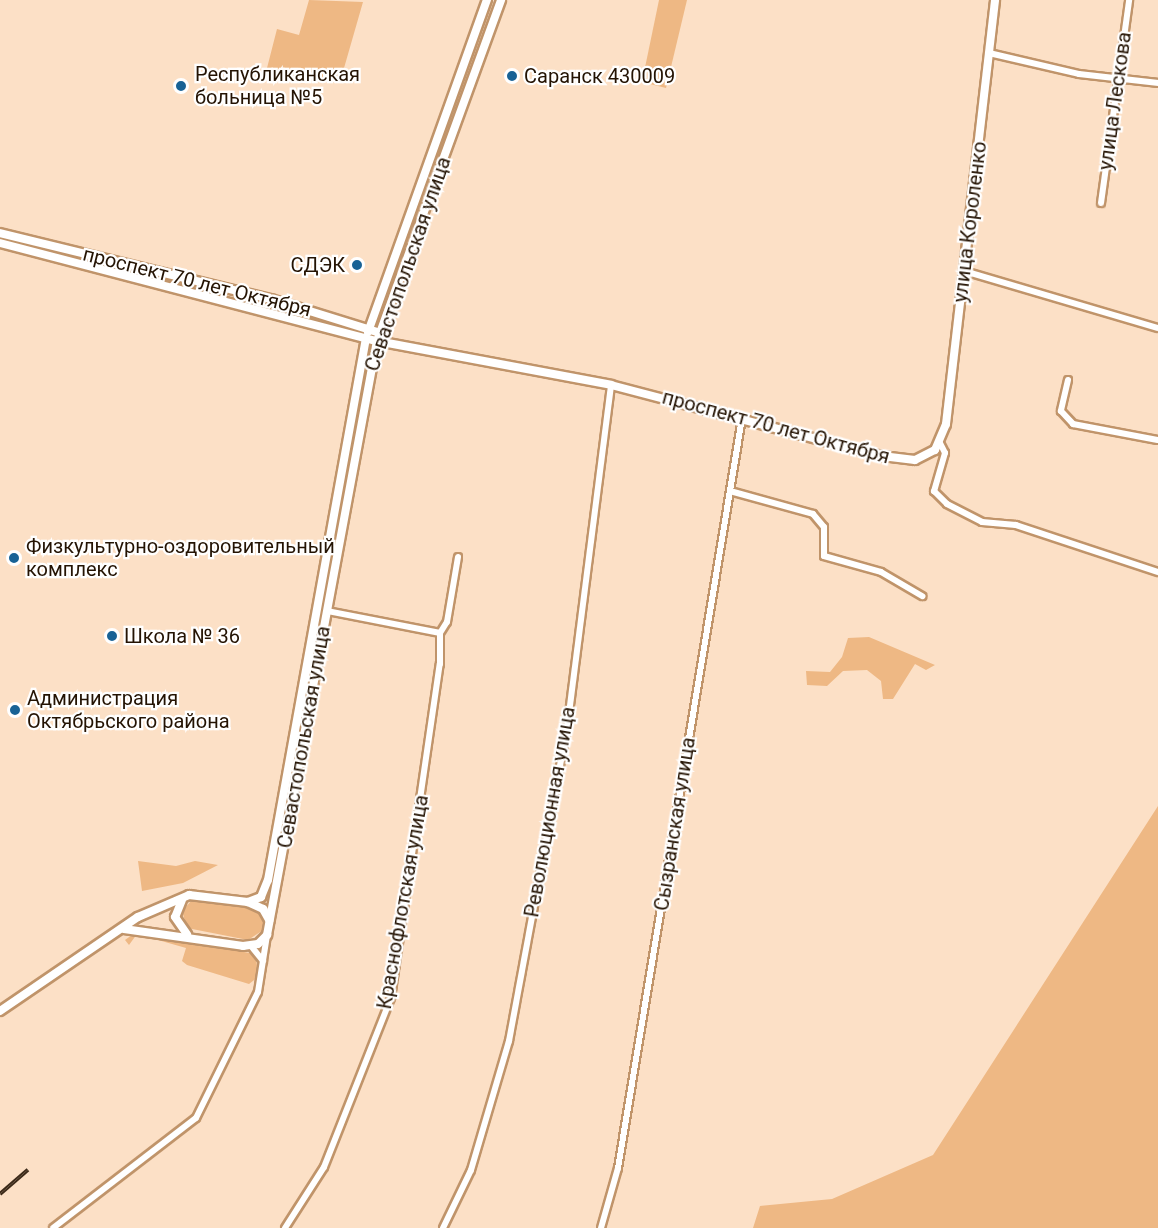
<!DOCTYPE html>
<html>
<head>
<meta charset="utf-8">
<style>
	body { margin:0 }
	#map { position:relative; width:1158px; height:1228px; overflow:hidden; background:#fce0c6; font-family:Roboto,sans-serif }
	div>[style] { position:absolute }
	.green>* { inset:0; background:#eeb884 }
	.roads { filter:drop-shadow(2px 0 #c0946a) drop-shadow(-2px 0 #c0946a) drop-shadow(0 2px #c0946a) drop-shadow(0 -2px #c0946a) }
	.minor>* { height:6px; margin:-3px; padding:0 3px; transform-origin:3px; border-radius:3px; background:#fff }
	.tertiary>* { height:8px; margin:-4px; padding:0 4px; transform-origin:4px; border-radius:4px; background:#fff }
	.secondary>* { height:8px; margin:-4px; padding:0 4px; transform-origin:4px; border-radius:4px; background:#fff }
	.rail>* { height:4px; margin-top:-2px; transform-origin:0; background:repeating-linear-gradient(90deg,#fff 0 4.5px,#3c2a19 0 9px); box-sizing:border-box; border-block:2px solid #3c2a19 }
	.dots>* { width:16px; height:16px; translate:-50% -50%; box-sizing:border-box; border:3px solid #fff; border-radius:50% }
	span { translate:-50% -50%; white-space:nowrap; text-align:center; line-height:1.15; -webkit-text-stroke:4.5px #fff; paint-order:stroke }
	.poi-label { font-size:20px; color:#241303 }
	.left { translate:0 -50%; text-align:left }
	.right { translate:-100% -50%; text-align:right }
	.street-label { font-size:20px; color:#241303 }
</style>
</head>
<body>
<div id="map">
	<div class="green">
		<i style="clip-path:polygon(309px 0,363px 2px,340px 82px,267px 68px,277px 29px,299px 35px)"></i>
		<i style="clip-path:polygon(659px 0,687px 0,666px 88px,642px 82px)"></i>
		<i style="clip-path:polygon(869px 637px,935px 665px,926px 670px,915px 664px,893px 699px,883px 699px,881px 681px,867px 670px,843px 671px,827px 686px,807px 685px,806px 671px,830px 672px,842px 657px,848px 638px)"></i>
		<i style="clip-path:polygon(1158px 806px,1158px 1228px,753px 1228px,760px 1206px,832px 1199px,933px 1155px)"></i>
		<i style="clip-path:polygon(138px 861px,176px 866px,195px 861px,218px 865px,183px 883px,142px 891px)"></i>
		<i style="clip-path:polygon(193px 899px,260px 910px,265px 929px,248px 940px,187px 928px,182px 911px)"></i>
		<i style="clip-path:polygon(136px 932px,255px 954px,259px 976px,249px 984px,187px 965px,182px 961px,186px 948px,137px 934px,129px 945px,125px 940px)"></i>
	</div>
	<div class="roads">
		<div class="minor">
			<i style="left:989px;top:53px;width:92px;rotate:13.1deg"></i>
			<i style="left:1079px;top:74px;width:80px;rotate:6.5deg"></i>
			<i style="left:1101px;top:203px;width:205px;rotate:-82.1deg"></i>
			<i style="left:964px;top:271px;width:202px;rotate:16.4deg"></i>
			<i style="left:1068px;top:380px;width:32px;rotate:103deg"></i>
			<i style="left:1061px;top:411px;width:18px;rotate:47deg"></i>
			<i style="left:1073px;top:424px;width:86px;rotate:10.7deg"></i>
			<i style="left:940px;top:443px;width:11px;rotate:63deg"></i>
			<i style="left:945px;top:453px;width:40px;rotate:106deg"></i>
			<i style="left:934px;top:491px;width:18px;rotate:45deg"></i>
			<i style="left:947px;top:504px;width:39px;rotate:27deg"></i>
			<i style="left:982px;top:522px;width:34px;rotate:5deg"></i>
			<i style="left:1016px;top:525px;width:150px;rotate:18.3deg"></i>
			<i style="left:730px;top:491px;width:86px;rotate:15.5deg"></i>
			<i style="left:813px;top:514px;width:17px;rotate:50deg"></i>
			<i style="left:824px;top:527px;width:29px;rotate:90deg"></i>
			<i style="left:824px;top:556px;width:59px;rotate:15.7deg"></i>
			<i style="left:881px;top:572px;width:48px;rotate:30.3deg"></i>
			<i style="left:327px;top:611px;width:115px;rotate:11deg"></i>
			<i style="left:251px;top:946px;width:19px;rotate:51deg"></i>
			<i style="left:53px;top:1228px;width:180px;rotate:-37.6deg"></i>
			<i style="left:196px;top:1118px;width:140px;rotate:-63.8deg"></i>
			<i style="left:258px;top:992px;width:58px;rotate:-81deg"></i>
			<i style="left:285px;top:1228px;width:72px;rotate:-57.4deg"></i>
			<i style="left:324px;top:1167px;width:182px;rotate:-68.4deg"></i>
			<i style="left:391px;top:998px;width:338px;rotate:-81.7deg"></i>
			<i style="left:440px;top:664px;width:31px;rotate:-90deg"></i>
			<i style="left:440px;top:633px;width:13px;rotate:-58deg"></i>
			<i style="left:447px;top:622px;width:66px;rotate:-80.4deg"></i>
			<i style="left:443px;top:1228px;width:64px;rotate:-64.2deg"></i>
			<i style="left:471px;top:1170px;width:134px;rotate:-73.6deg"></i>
			<i style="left:509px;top:1041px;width:317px;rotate:-79.5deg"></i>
			<i style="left:567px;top:729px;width:347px;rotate:-82.7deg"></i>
			<i style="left:601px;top:1228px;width:62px;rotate:-74.2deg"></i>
			<i style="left:618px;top:1168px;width:760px;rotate:-80.61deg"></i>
		</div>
		<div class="tertiary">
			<i style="left:182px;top:900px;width:18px;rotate:112deg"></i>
			<i style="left:175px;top:917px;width:21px;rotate:55deg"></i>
			<i style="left:248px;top:902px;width:14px;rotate:-21deg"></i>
			<i style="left:261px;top:897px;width:18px;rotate:-68deg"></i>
			<i style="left:268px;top:880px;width:551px;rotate:-79.75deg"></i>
			<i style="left:124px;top:929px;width:120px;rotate:8.1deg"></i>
			<i style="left:243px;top:946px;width:15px;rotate:-8deg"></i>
			<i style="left:258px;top:944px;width:13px;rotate:-45deg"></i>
			<i style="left:267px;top:935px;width:604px;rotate:-79.51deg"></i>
			<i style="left:377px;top:341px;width:238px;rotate:10.6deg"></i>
			<i style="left:611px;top:385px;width:280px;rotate:14.7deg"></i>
			<i style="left:882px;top:456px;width:33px;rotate:7deg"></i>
			<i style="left:915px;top:460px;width:22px;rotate:-27deg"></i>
			<i style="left:935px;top:450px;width:28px;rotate:-67deg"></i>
			<i style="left:946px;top:424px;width:427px;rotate:-83.4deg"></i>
			<i style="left:0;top:1011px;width:167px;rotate:-34.3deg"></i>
			<i style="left:138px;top:917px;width:56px;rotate:-23.3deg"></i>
			<i style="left:189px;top:895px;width:59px;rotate:6.8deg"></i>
			<i style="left:248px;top:902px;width:17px;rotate:25deg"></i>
			<i style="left:263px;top:909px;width:13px;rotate:61deg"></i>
		</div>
		<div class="secondary">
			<i style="left:0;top:233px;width:279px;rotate:13.7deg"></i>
			<i style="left:271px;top:299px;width:114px;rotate:17.3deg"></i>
			<i style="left:0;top:243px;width:390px;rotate:14.6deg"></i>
			<i style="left:377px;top:341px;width:363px;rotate:-70deg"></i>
			<i style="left:368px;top:332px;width:353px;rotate:-70.3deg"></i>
		</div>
	</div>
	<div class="rail">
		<i style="left:0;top:1194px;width:37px;rotate:-41deg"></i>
	</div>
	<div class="dots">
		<i style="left:512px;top:76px;background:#186295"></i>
		<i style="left:181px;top:86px;background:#186295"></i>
		<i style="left:357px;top:265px;background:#186295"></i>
		<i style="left:14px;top:558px;background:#186295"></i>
		<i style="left:112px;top:636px;background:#186295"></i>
		<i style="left:15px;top:710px;background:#186295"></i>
	</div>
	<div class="poi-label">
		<span class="left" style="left:195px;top:86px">Республиканская<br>больница №5</span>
		<span class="left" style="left:524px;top:76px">Саранск 430009</span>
		<span class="right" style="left:345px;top:265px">СДЭК</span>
		<span class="left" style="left:26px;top:558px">Физкультурно-оздоровительный<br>комплекс</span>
		<span class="left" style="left:124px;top:636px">Школа № 36</span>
		<span class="left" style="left:27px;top:710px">Администрация<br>Октябрьского района</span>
	</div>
	<div class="street-label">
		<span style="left:1115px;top:101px;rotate:-82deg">улица Лескова</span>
		<span style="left:970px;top:222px;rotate:-83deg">улица Короленко</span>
		<span style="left:408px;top:264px;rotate:-71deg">Севастопольская улица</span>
		<span style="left:197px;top:282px;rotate:14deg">проспект 70 лет Октября</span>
		<span style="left:776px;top:427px;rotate:15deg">проспект 70 лет Октября</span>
		<span style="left:304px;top:737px;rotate:-80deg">Севастопольская улица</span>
		<span style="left:550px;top:812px;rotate:-80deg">Революционная улица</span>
		<span style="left:675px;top:824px;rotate:-81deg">Сызранская улица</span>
		<span style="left:403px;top:902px;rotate:-80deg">Краснофлотская улица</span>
	</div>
</div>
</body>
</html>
